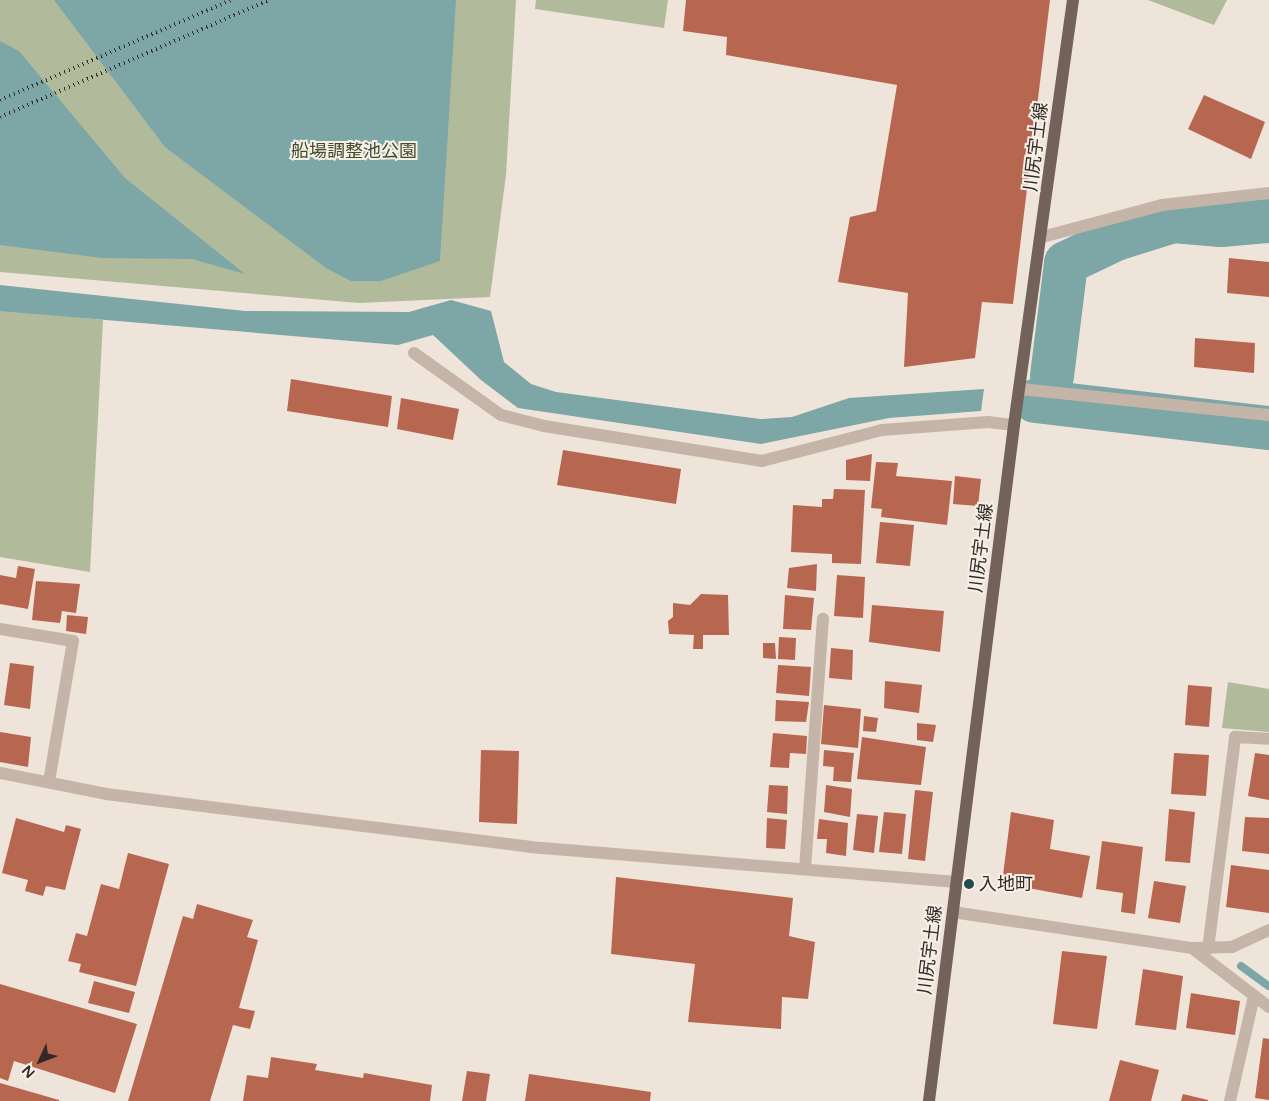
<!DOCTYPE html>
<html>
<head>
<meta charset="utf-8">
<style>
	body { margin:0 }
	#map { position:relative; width:1269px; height:1101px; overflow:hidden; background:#eee4da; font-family:"Varela Round","Noto Sans JP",sans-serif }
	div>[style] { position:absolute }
	.green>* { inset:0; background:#b1bb9c }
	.water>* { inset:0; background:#7da6a7 }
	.stream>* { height:8px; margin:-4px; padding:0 4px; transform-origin:4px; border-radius:4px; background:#7da6a7 }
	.river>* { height:44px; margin:-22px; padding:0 22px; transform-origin:22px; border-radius:22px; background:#7da6a7 }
	.building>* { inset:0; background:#b76750 }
	.minor>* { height:12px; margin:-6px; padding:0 6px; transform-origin:6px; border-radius:6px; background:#c4b5a8 }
	.major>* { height:12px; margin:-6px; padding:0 6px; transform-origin:6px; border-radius:6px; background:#72625a }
	.rail>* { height:4px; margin-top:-2px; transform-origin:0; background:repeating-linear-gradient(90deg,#322a27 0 1px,transparent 0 5px) }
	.dots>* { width:14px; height:14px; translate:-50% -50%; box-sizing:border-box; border:2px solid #f6efe6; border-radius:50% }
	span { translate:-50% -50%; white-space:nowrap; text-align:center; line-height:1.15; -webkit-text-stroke:4px #f6efe6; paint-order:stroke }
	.street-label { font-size:18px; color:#322a27 }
	.park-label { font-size:18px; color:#424d2e }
	.poi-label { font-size:18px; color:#322a27 }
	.left { translate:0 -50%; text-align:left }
	.north { position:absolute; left:15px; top:1036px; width:50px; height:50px; -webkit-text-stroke:4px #f6efe6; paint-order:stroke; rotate:227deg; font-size:14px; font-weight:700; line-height:20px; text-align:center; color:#322a27 }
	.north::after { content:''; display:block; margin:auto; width:18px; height:22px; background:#322a27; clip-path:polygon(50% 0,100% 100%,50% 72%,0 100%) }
</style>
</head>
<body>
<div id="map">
	<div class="green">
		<i style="clip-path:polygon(0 0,516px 0,506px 175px,490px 297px,359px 303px,0 272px)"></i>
		<i style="clip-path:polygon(536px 0,668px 0,664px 28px,535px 9px)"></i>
		<i style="clip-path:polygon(1148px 0,1227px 0,1214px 25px)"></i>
		<i style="clip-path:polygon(0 309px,103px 320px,90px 572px,0 557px)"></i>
		<i style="clip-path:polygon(1228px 682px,1269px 689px,1269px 732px,1222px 728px)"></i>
	</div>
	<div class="water">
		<i style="clip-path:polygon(54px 0,456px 0,440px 261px,381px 281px,351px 281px,326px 268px,165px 147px)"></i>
		<i style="clip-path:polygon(0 41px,19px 51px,125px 178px,245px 274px,192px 259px,102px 258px,0 245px)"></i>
		<i style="clip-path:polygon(0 285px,245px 311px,409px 312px,451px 300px,491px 311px,504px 362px,531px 384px,556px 392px,760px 419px,792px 417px,849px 398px,984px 389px,981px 411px,889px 418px,761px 444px,518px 408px,481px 380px,433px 335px,398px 345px,0 311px)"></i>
	</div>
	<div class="stream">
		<i style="left:1241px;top:966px;width:34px;rotate:36deg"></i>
	</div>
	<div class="river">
		<i style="left:1052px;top:376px;width:114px;rotate:-82.9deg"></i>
		<i style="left:1066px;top:263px;width:55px;rotate:-25.6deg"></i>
		<i style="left:1116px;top:239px;width:60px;rotate:-17.5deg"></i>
		<i style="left:1173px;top:221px;width:48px;rotate:4.8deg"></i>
		<i style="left:1221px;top:225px;width:48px;rotate:-4.8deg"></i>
		<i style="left:1035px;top:401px;width:236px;rotate:6.6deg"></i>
	</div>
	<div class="building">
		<i style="clip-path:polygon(686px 0,1050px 0,1013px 304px,982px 302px,975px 358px,904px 367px,908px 293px,838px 282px,850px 217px,876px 211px,897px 85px,726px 55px,727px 37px,683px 31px)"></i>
		<i style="clip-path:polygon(1204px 95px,1265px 122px,1251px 159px,1188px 129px)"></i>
		<i style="clip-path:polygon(1229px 258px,1269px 262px,1269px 297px,1227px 293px)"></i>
		<i style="clip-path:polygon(1195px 338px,1255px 343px,1254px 373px,1194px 367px)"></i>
		<i style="clip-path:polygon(291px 379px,392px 396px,388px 427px,287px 411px)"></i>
		<i style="clip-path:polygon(401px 398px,459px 409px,453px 440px,397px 429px)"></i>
		<i style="clip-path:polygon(563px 450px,681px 469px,676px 504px,557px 485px)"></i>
		<i style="clip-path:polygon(872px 454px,870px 481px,846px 480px,846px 460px)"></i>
		<i style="clip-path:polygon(876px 462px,898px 463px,896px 476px,952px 481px,947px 525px,881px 517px,882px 509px,871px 508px)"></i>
		<i style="clip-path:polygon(955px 476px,981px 479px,978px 506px,953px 504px)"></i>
		<i style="clip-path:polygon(834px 489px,865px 490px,861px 564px,832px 563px,832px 554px,791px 552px,793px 505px,822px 507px,822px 499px,833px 499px)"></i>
		<i style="clip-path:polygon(880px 522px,914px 525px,910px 566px,876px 563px)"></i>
		<i style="clip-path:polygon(817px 564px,816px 591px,787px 588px,789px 568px)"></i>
		<i style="clip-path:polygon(18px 566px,35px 569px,28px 609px,0 604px,0 575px,16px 578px)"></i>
		<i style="clip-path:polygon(837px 575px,865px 577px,863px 618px,834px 616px)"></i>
		<i style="clip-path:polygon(36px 581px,80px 584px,76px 613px,62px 611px,60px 623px,32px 620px)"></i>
		<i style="clip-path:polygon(701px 594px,728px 595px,729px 635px,703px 635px,703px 649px,693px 649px,694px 635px,669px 634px,668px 621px,673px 617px,673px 603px,690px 605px)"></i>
		<i style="clip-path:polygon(785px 595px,814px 598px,811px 630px,783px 629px)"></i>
		<i style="clip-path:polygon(872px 605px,944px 611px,940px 652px,869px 642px)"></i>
		<i style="clip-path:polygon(67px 615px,88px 617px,86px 634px,66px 631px)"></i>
		<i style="clip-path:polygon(779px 637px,796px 638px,795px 660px,778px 659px)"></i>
		<i style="clip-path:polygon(763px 643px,775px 643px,776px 659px,763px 658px)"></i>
		<i style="clip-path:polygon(831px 648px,853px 650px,852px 680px,829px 678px)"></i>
		<i style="clip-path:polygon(10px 663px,34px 666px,30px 709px,4px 705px)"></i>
		<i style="clip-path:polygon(778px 665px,811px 667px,809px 696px,776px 693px)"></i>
		<i style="clip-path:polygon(885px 681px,922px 685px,919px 713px,884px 708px)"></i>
		<i style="clip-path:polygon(1188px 685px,1212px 687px,1209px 727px,1185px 725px)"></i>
		<i style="clip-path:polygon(776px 700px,809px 702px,806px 722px,775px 721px)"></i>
		<i style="clip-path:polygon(824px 705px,861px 709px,858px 748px,821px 744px)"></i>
		<i style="clip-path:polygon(864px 716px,878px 718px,876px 732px,863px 731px)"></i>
		<i style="clip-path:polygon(917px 723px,936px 725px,933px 742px,917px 740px)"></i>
		<i style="clip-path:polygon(0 732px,31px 737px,28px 767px,0 762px)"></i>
		<i style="clip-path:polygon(773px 733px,807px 736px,806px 754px,790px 753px,789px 768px,770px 767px)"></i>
		<i style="clip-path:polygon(862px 737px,926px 747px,921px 785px,857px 779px)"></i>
		<i style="clip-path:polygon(481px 750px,519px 751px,517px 824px,479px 822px)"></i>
		<i style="clip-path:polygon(824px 750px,854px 753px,851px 782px,833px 781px,834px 767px,823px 766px)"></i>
		<i style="clip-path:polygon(1174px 753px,1209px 755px,1206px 796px,1171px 794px)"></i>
		<i style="clip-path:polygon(1255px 753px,1269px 755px,1269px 800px,1248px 796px)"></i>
		<i style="clip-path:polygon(769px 785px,788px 786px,787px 814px,767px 812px)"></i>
		<i style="clip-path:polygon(826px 785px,852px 789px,850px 817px,824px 812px)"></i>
		<i style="clip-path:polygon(915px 790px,933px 792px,925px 861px,908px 859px)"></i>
		<i style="clip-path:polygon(1169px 809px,1195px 812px,1190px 863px,1165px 861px)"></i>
		<i style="clip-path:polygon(884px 812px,906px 814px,902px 854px,879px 852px)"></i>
		<i style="clip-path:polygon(1011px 812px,1054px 820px,1050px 849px,1090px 856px,1082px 898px,1002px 883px)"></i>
		<i style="clip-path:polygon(857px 814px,878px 816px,874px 853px,853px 850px)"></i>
		<i style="clip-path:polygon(1245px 817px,1269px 818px,1269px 854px,1242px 851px)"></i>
		<i style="clip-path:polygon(16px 818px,64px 832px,66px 825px,81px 829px,65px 890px,46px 886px,43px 896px,25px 891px,28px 880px,2px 873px)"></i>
		<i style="clip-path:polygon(767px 818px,787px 820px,785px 849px,766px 848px)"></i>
		<i style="clip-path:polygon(819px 819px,848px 823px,846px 856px,826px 853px,827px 839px,817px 839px)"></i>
		<i style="clip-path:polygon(1102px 841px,1143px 847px,1135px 914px,1121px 912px,1123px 893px,1096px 889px)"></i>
		<i style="clip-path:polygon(128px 853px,169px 864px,136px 986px,79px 972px,81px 964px,68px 961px,76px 933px,87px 936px,101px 884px,119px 889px)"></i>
		<i style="clip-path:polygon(1231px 865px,1269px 870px,1269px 913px,1226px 907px)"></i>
		<i style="clip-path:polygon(616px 877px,793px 898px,789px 936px,815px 942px,808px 999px,782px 997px,781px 1029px,688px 1022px,695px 964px,611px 954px)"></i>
		<i style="clip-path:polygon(1154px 881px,1186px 886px,1180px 923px,1148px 918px)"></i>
		<i style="clip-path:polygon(197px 904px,253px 920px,247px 937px,258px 940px,239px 1008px,255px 1011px,250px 1029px,233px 1025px,210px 1101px,128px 1101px,183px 916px,193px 919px)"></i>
		<i style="clip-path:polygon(1062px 951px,1107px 956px,1097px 1029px,1053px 1024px)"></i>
		<i style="clip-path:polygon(1143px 969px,1183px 976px,1176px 1030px,1135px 1025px)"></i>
		<i style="clip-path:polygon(94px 981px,135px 992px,129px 1013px,88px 1003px)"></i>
		<i style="clip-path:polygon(0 984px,137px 1024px,115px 1093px,14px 1061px,8px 1081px,0 1078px)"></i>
		<i style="clip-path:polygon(1191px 993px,1240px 1001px,1235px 1035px,1186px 1028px)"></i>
		<i style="clip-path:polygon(1263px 1038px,1269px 1039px,1269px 1100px,1255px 1098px)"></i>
		<i style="clip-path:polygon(271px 1057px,317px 1064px,315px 1070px,363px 1078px,364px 1073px,432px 1085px,430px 1101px,243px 1101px,247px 1075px,268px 1078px)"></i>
		<i style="clip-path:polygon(1120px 1060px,1159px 1070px,1151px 1101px,1109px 1101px)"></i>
		<i style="clip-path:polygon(467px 1071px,490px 1074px,486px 1101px,462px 1101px)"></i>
		<i style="clip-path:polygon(529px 1074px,651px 1092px,650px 1101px,525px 1101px)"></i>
		<i style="clip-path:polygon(0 1083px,59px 1100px,59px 1101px,0 1101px)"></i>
		<i style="clip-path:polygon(1183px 1094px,1208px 1100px,1208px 1101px,1181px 1101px)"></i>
	</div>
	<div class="minor">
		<i style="left:1042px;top:237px;width:124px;rotate:-14.9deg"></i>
		<i style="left:1162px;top:205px;width:108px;rotate:-6.4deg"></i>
		<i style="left:414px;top:353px;width:107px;rotate:35.5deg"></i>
		<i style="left:501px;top:415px;width:44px;rotate:14.3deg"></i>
		<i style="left:544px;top:426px;width:221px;rotate:9.1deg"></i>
		<i style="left:762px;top:461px;width:124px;rotate:-14.5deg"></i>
		<i style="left:882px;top:430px;width:106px;rotate:-4.3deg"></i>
		<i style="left:988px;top:422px;width:26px;rotate:7deg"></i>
		<i style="left:1021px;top:389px;width:249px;rotate:6deg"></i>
		<i style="left:0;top:629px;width:74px;rotate:9.3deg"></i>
		<i style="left:73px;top:641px;width:142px;rotate:99.7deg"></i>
		<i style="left:0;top:773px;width:108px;rotate:11.2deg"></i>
		<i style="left:106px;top:794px;width:427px;rotate:7.1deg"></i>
		<i style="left:530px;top:847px;width:428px;rotate:4.7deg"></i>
		<i style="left:805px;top:869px;width:251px;rotate:-85.9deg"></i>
		<i style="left:953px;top:912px;width:242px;rotate:8.6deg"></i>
		<i style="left:1192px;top:948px;width:40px;rotate:-1.4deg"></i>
		<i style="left:1232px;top:947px;width:41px;rotate:-24.7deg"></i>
		<i style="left:1192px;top:948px;width:97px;rotate:37.5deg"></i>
		<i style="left:1208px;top:949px;width:214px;rotate:-82.7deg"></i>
		<i style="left:1235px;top:737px;width:34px;rotate:3deg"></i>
		<i style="left:1230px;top:1101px;width:108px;rotate:-77.1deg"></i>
	</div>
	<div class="major">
		<i style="left:929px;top:1101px;width:681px;rotate:-82.83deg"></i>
		<i style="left:1014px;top:425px;width:429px;rotate:-82.1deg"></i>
	</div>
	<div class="rail">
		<i style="left:0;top:100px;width:252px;rotate:-23.4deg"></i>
		<i style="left:0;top:117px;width:293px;rotate:-23.5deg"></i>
	</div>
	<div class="dots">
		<i style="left:969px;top:884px;background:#224c4e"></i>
	</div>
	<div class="street-label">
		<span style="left:1036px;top:147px;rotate:-83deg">川尻宇土線</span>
		<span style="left:981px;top:548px;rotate:-83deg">川尻宇土線</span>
		<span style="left:930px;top:950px;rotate:-83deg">川尻宇土線</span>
	</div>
	<div class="park-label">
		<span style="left:354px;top:151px">船場調整池公園</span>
	</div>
	<div class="poi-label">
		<span class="left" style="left:979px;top:884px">入地町</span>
	</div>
	<div class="north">N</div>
</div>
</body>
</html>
